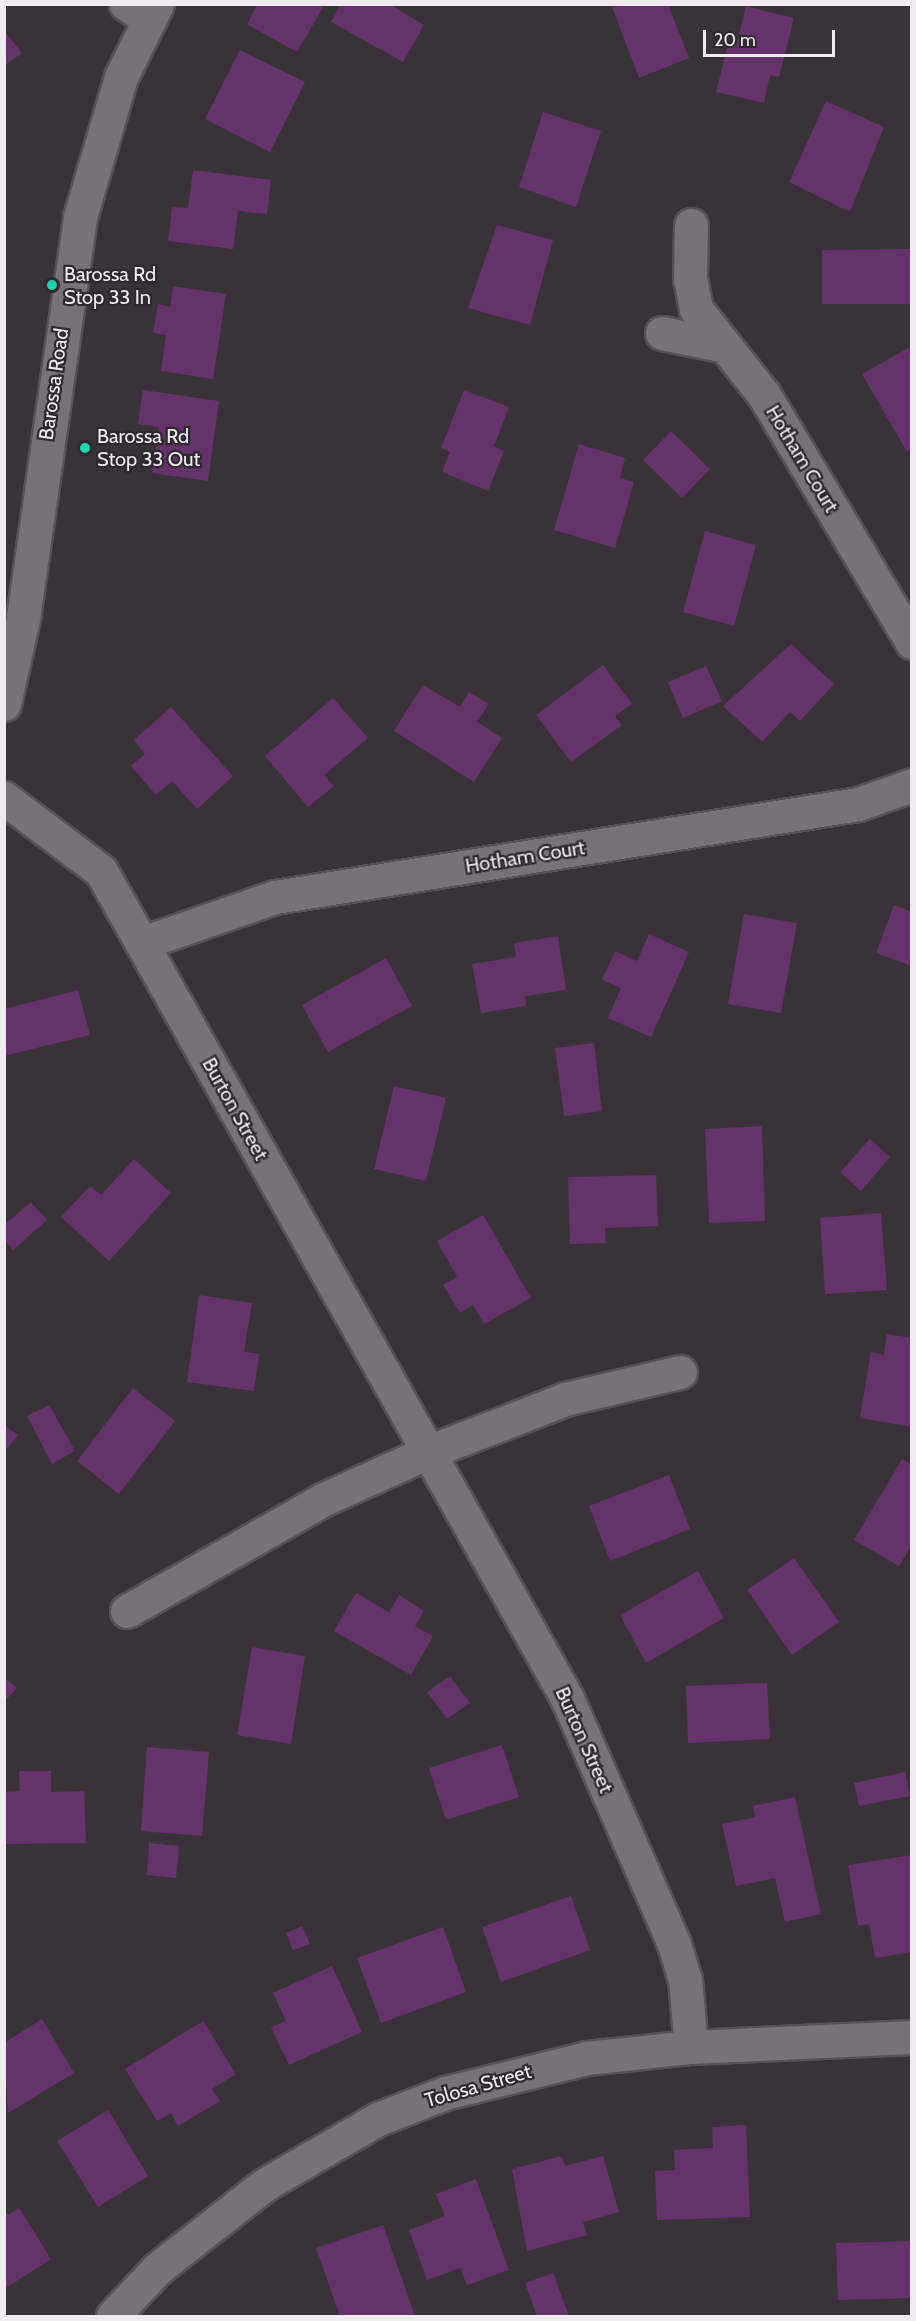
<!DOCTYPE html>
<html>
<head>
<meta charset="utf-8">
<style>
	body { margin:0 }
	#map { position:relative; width:916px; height:2321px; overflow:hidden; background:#393339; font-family:Cabin,sans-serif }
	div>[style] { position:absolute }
	.building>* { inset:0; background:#66326b }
	.roads { filter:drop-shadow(2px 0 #565156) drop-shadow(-2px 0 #565156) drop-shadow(0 2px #565156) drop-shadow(0 -2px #565156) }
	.street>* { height:33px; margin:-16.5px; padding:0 16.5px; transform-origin:16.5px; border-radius:16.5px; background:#777178 }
	.secondary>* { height:33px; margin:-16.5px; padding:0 16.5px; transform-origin:16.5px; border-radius:16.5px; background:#777178 }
	.dots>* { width:16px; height:16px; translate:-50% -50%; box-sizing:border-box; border:3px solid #2e292f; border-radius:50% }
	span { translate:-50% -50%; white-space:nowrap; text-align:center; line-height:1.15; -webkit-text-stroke:4.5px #2e292f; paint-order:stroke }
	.poi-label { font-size:20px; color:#efebef }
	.left { translate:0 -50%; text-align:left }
	.street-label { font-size:20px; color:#efebef }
	.frame { position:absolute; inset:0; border:6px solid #efebef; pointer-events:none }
	.scale { position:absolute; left:703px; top:30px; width:132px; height:27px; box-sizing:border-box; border:3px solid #efebef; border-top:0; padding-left:8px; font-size:18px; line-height:21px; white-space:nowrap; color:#efebef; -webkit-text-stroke:4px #2e292f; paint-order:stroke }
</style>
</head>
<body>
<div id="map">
	<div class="building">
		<i style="clip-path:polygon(258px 4px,325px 4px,297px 52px,247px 24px)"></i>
		<i style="clip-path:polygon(341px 4px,389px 4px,424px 25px,403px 62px,331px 22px)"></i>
		<i style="clip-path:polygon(611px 4px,668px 4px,689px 58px,639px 78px)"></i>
		<i style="clip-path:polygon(746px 6px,794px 18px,779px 77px,770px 75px,764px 103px,716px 92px,728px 45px,736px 47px)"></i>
		<i style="clip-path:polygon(4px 30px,22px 53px,4px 66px)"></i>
		<i style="clip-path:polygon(240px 50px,305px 82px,270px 152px,205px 119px)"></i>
		<i style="clip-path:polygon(826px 101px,884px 127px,850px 212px,789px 182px)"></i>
		<i style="clip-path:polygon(543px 112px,601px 131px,576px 207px,519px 187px)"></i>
		<i style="clip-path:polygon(193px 170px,271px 180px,267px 214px,238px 211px,233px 249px,168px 241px,172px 207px,188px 208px)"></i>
		<i style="clip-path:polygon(497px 225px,553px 240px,530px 325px,468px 308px)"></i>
		<i style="clip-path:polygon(912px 249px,912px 304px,822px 304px,822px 250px)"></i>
		<i style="clip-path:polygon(173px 286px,226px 294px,213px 379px,161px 371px,166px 335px,153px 333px,158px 304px,170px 307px)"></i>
		<i style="clip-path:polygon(912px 346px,912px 449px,907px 452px,862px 374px)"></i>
		<i style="clip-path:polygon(143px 390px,219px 401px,208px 481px,152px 473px,159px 427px,138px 424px)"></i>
		<i style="clip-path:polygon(464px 390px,509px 407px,494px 446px,504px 451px,488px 491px,442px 472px,450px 452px,441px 448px)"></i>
		<i style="clip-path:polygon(671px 431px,710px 469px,682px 498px,643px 460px)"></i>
		<i style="clip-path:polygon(579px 444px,625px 458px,620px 478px,634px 482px,615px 548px,554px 530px)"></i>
		<i style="clip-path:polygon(705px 531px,756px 545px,734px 626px,683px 612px)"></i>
		<i style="clip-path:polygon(791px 644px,834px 684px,800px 721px,790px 712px,762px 742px,723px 706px)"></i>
		<i style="clip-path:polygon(603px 665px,632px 704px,615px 716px,622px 725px,571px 762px,536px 715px)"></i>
		<i style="clip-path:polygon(706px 666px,722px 701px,683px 718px,668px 682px)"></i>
		<i style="clip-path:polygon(423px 685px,460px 707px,469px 692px,489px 704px,477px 722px,502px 738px,474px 782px,394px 731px)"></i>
		<i style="clip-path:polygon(333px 698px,368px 738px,324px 775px,334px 786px,308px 807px,265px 756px)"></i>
		<i style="clip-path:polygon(171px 707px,233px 776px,197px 809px,172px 781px,156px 795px,131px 766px,145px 754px,134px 740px)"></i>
		<i style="clip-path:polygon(894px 905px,912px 912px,912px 966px,876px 953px)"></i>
		<i style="clip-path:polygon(744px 914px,797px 923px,781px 1013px,728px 1004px)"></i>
		<i style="clip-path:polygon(649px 934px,689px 952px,651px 1037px,608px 1018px,621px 988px,602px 980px,615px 951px,637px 961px)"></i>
		<i style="clip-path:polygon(558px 936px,566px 990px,525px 996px,526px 1006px,481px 1013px,472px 964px,516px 957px,514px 943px)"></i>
		<i style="clip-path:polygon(386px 958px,412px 1006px,328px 1052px,302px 1005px)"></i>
		<i style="clip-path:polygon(78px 990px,90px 1035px,4px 1056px,4px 1009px)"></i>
		<i style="clip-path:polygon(594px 1043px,602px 1111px,564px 1116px,555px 1048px)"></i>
		<i style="clip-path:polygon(394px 1086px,446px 1098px,426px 1181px,374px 1169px)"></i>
		<i style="clip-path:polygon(762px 1126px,765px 1221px,709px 1223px,705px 1129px)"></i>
		<i style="clip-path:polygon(870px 1139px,890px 1157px,861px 1191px,840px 1172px)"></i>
		<i style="clip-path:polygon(134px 1159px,171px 1193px,109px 1261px,61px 1217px,90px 1186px,101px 1195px)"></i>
		<i style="clip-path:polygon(656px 1175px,658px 1226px,605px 1228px,606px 1243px,570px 1244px,568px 1177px)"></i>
		<i style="clip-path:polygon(31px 1202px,47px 1220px,13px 1250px,4px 1240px,4px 1225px)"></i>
		<i style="clip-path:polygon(881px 1213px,887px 1290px,825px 1294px,820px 1218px)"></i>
		<i style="clip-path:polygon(483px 1215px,531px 1298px,484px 1324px,473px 1305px,460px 1313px,443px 1285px,457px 1277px,437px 1241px)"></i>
		<i style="clip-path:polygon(199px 1295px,252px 1303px,244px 1352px,259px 1354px,254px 1391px,187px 1382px)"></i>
		<i style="clip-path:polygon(887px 1334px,912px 1338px,912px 1427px,860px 1418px,871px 1352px,884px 1355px)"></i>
		<i style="clip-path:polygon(133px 1388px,175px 1421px,119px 1494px,77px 1461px)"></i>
		<i style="clip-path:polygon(49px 1405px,75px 1451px,52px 1464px,27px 1416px)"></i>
		<i style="clip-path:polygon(4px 1425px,18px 1435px,4px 1452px)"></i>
		<i style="clip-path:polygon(902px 1459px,912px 1465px,912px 1545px,899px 1566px,854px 1540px)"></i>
		<i style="clip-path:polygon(669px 1475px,690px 1529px,610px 1561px,589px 1506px)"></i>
		<i style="clip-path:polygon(794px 1558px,839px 1622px,792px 1655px,747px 1590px)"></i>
		<i style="clip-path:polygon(698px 1571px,724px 1618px,646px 1663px,620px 1615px)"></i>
		<i style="clip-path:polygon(356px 1593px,389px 1612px,399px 1595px,424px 1611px,415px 1626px,433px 1636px,411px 1675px,334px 1631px)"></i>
		<i style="clip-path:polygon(252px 1647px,305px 1656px,291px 1744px,237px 1735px)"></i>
		<i style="clip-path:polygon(450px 1676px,470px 1703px,447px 1719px,427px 1692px)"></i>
		<i style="clip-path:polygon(4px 1677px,17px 1688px,4px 1702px)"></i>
		<i style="clip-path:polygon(767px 1683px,770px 1739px,688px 1743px,686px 1686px)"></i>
		<i style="clip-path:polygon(502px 1745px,519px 1797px,446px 1820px,429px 1768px)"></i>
		<i style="clip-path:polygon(147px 1747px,209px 1752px,202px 1836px,141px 1831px)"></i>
		<i style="clip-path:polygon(19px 1771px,51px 1771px,51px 1792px,84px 1791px,86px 1843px,4px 1844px,4px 1792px,20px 1791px)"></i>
		<i style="clip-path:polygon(905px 1772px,910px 1796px,859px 1806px,854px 1783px)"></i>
		<i style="clip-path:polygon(795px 1797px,821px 1914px,785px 1922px,775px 1878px,736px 1886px,722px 1824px,755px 1817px,753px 1806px)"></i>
		<i style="clip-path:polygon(149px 1843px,179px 1846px,176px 1878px,147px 1875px)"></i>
		<i style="clip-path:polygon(912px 1855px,912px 1952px,875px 1958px,869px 1924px,858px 1926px,848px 1865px)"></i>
		<i style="clip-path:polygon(571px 1896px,590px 1950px,501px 1982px,482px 1927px)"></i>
		<i style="clip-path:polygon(302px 1926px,310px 1944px,293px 1950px,286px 1933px)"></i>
		<i style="clip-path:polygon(443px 1927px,466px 1992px,381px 2023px,357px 1958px)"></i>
		<i style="clip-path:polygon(332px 1966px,362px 2032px,289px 2065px,271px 2027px,286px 2021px,273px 1993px)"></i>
		<i style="clip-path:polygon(42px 2019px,74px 2073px,8px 2113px,4px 2043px)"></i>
		<i style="clip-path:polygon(203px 2021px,236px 2074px,212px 2089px,220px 2101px,178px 2126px,171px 2113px,157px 2121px,125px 2069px)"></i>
		<i style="clip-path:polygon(108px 2110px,148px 2176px,98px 2207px,57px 2141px)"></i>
		<i style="clip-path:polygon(746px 2125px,750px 2217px,657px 2220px,655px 2171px,675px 2170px,674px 2150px,713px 2148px,712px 2127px)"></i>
		<i style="clip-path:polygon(562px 2156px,565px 2166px,603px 2156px,619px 2212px,583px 2222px,587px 2235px,527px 2251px,512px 2169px)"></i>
		<i style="clip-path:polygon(476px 2179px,509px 2270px,467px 2285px,460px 2268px,427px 2280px,409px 2230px,445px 2216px,436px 2194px)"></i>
		<i style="clip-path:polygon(19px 2208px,51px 2259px,4px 2289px,4px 2211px,8px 2215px)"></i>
		<i style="clip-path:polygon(383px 2225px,415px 2316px,340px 2316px,316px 2248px)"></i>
		<i style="clip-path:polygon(911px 2241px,912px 2298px,838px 2300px,836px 2243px)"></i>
		<i style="clip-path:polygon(553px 2273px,569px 2316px,537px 2316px,525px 2283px)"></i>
	</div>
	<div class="roads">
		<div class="street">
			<i style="left:126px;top:4px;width:27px;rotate:33deg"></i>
			<i style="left:691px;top:225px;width:53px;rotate:91.1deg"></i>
			<i style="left:690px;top:278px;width:32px;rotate:79deg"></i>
			<i style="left:696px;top:309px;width:110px;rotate:51.7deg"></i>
			<i style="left:764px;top:395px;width:288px;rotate:59.1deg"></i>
			<i style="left:662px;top:333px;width:59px;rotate:11.7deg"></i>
			<i style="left:4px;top:798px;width:121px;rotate:37deg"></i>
			<i style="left:101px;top:871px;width:949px;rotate:60.6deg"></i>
			<i style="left:567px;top:1698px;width:268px;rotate:66.5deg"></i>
			<i style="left:674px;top:1944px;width:37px;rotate:73deg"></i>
			<i style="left:685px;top:1979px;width:68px;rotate:85deg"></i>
			<i style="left:142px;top:943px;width:141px;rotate:-19.1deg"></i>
			<i style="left:275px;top:897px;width:590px;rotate:-9.06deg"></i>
			<i style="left:858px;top:804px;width:57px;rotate:-19.4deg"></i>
			<i style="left:127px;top:1611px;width:227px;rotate:-29.6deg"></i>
			<i style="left:324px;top:1499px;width:114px;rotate:-24.3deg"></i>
			<i style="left:428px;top:1452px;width:147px;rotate:-21.1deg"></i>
			<i style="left:565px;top:1399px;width:118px;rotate:-13.2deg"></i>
			<i style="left:113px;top:2316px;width:64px;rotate:-46.9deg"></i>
			<i style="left:157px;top:2269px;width:136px;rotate:-38.1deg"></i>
			<i style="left:264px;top:2185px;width:132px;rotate:-30.1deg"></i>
			<i style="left:378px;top:2119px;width:72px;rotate:-21.2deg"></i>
			<i style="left:445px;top:2093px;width:145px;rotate:-13.9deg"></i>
			<i style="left:586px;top:2058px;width:106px;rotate:-6deg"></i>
			<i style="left:691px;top:2047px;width:221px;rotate:-2.6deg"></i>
		</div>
		<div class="secondary">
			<i style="left:4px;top:704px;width:88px;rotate:-77.5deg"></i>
			<i style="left:23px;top:618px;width:405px;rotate:-81.9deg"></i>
			<i style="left:80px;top:217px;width:146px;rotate:-73.7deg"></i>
			<i style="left:121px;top:77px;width:81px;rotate:-63.7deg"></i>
		</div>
	</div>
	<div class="dots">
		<i style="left:52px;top:285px;background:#20d5b0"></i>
		<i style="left:85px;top:448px;background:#20d5b0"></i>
	</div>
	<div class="poi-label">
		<span class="left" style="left:64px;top:286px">Barossa Rd<br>Stop 33 In</span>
		<span class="left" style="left:97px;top:448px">Barossa Rd<br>Stop 33 Out</span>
	</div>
	<div class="street-label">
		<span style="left:54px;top:384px;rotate:-82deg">Barossa Road</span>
		<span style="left:802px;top:459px;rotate:59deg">Hotham Court</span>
		<span style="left:525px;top:857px;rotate:-9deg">Hotham Court</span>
		<span style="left:235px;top:1109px;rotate:61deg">Burton Street</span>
		<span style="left:584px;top:1740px;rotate:66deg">Burton Street</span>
		<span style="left:478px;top:2086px;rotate:-16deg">Tolosa Street</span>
	</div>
	<div class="frame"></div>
	<div class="scale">20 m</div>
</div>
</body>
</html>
